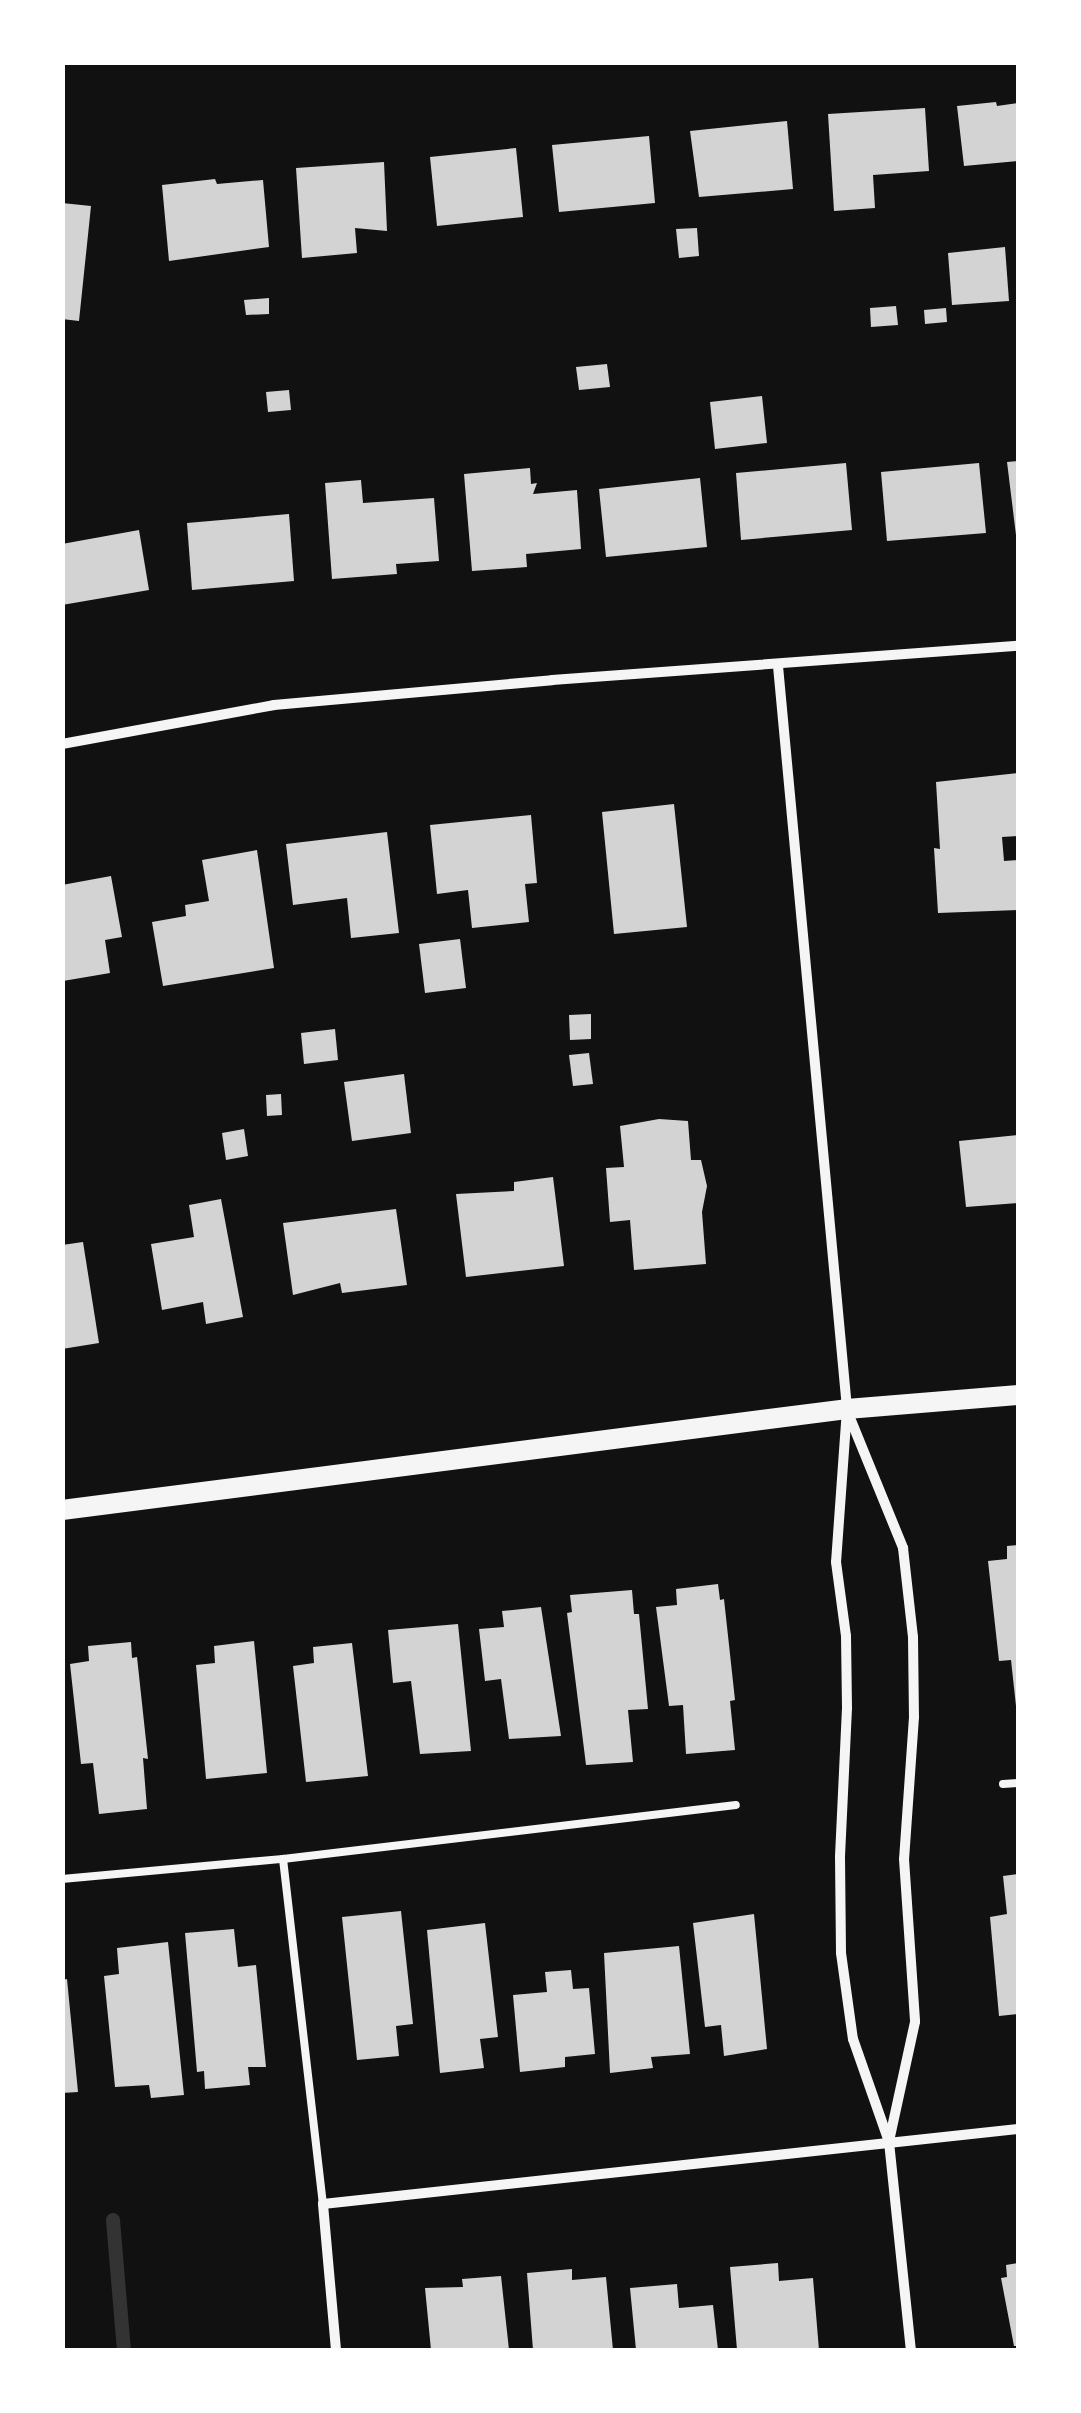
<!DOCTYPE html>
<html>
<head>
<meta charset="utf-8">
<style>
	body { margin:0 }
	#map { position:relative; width:1081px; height:2413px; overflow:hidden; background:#111; font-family:"PT Sans Narrow",sans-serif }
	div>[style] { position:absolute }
	.stream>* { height:14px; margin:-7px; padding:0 7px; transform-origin:7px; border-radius:7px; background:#333 }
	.building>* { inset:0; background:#d3d3d3 }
	.service>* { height:8px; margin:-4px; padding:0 4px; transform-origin:4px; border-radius:4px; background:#f5f5f5 }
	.minor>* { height:10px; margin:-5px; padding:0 5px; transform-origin:5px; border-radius:5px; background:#f5f5f5 }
	.secondary>* { height:20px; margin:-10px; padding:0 10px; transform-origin:10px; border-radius:10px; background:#f5f5f5 }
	span { translate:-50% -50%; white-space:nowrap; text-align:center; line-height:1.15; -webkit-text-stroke:8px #fff; paint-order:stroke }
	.frame { position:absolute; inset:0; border:65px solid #fff; pointer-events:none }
</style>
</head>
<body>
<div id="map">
	<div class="stream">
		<i style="left:113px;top:2220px;width:130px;rotate:85.2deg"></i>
	</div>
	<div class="building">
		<i style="clip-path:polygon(996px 102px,997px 106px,1018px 103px,1018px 161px,964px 166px,957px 106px)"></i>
		<i style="clip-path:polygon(925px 108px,929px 171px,873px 175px,875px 208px,834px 211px,828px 114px)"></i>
		<i style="clip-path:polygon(787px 121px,793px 189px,699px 197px,690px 131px)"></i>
		<i style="clip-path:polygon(649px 136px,655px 203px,559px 212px,552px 145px)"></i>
		<i style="clip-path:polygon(516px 148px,523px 217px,437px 226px,430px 157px)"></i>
		<i style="clip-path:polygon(384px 162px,387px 231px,355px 228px,357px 253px,302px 258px,296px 168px)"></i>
		<i style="clip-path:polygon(215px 179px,217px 184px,263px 180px,269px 247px,169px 261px,162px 185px)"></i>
		<i style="clip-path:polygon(62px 203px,91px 206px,79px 321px,62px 319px)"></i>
		<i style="clip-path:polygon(697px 228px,699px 256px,679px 258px,676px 229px)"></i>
		<i style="clip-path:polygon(1005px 247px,1009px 301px,952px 305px,948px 253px)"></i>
		<i style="clip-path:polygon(269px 298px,269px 314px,246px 315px,244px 300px)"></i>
		<i style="clip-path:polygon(896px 306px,898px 325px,871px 327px,870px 308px)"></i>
		<i style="clip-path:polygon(946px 308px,947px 322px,925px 324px,924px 310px)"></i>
		<i style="clip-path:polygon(607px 364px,610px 387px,579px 390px,576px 367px)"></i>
		<i style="clip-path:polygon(289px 390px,291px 410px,268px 412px,266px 392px)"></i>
		<i style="clip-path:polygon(762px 396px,767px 443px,715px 449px,710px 402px)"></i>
		<i style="clip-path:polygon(1018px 461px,1018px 535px,1016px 535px,1007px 462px)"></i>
		<i style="clip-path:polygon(846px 463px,852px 530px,741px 540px,736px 473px)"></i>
		<i style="clip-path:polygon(979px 463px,986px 533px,887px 541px,881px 472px)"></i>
		<i style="clip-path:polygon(530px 468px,531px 484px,537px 483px,533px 494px,577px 490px,581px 549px,526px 554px,527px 567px,472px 571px,464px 474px)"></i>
		<i style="clip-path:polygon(700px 478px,707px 547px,606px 557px,599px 489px)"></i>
		<i style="clip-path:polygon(361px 480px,363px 503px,434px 498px,439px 561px,396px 564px,397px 574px,332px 579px,325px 483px)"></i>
		<i style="clip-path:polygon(289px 514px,294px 581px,192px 590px,187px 523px)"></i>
		<i style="clip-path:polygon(139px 530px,149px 590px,62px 605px,62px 544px)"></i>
		<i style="clip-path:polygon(1018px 773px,1018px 836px,1002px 837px,1004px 861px,1018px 860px,1018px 910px,938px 913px,934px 848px,940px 849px,936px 782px)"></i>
		<i style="clip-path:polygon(674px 804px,687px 927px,614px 934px,602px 812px)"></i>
		<i style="clip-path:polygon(531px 815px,537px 883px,525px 884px,529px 922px,472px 928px,468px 890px,437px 894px,430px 825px)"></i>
		<i style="clip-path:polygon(387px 832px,399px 933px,351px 938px,347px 898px,293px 905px,286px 844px)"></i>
		<i style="clip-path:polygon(257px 850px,274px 968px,163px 986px,152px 922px,186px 916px,185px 905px,209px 901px,202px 860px)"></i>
		<i style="clip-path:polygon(111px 876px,122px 937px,105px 940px,110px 973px,63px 981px,62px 885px)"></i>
		<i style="clip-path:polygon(460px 939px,466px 988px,425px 993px,419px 944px)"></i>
		<i style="clip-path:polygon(591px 1014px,591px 1039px,570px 1040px,569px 1015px)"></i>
		<i style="clip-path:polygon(335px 1029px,338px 1060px,304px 1064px,301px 1033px)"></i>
		<i style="clip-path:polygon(589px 1053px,593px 1084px,573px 1086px,569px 1055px)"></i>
		<i style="clip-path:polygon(404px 1074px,411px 1133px,352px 1141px,344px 1082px)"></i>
		<i style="clip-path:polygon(281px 1094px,282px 1115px,267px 1116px,266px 1095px)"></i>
		<i style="clip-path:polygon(659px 1119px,688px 1121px,691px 1160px,701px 1160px,707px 1186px,702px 1212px,706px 1264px,634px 1270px,630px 1220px,610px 1222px,606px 1168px,624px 1167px,620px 1126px)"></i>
		<i style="clip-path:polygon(244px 1129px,248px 1156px,226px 1160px,222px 1133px)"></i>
		<i style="clip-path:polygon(1018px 1135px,1018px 1203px,966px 1207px,959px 1141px)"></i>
		<i style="clip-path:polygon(553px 1177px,564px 1266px,466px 1277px,456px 1194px,514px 1191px,514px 1182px)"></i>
		<i style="clip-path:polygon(221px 1199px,243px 1317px,206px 1324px,203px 1302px,162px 1310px,151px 1244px,194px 1237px,189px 1205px)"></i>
		<i style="clip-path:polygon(396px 1209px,407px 1285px,342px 1293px,340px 1283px,293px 1295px,283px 1223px)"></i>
		<i style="clip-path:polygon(83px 1242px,99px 1343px,62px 1349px,62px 1245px)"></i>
		<i style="clip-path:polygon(1018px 1545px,1018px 1706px,1016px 1706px,1011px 1660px,999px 1661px,988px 1561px,1007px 1559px,1007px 1546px)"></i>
		<i style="clip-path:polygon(718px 1584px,720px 1600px,724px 1599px,735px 1700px,730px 1701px,735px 1750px,686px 1754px,683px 1705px,669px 1706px,656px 1607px,677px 1605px,676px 1589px)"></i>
		<i style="clip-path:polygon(632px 1590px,634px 1614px,639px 1614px,648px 1709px,628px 1710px,633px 1762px,586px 1765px,567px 1613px,572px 1612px,570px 1595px)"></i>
		<i style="clip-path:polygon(541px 1607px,561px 1736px,509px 1739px,501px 1679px,485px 1681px,479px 1629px,504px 1627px,502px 1611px)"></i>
		<i style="clip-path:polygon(458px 1624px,471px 1751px,420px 1754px,411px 1681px,393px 1683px,388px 1630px)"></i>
		<i style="clip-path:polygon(254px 1641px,267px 1773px,206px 1779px,196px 1665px,215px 1663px,214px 1646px)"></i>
		<i style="clip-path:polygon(131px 1642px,132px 1658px,137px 1657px,148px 1759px,143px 1758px,147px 1809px,99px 1814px,93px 1763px,81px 1764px,70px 1664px,89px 1661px,88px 1646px)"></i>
		<i style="clip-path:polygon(352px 1643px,368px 1776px,306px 1782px,293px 1666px,314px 1663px,313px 1647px)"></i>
		<i style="clip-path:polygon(1018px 1874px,1018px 2014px,999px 2016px,990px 1917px,1007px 1914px,1003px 1876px)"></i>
		<i style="clip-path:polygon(401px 1911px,413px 2024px,396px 2026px,399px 2056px,357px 2060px,342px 1917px)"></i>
		<i style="clip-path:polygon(754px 1914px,767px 2049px,724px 2056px,721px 2025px,705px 2027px,693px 1923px)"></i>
		<i style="clip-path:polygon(485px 1923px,498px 2037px,480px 2039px,484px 2068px,440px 2073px,427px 1930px)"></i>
		<i style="clip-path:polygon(234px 1929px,238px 1967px,256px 1965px,266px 2067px,248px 2067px,250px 2085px,205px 2089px,204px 2071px,197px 2072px,185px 1933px)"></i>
		<i style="clip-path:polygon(168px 1942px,184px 2095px,151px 2098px,149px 2085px,115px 2087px,104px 1976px,119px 1974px,117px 1948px)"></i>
		<i style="clip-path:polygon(679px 1946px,690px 2054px,651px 2057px,653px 2068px,610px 2073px,604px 1953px)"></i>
		<i style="clip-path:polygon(571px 1970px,573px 1989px,589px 1988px,595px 2054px,565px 2057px,565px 2067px,520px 2072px,513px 1995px,547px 1992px,545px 1972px)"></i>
		<i style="clip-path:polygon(67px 1979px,78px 2092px,62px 2093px,62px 1980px)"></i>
		<i style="clip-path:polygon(778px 2263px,779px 2281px,813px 2278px,819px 2350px,737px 2350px,730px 2267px)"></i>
		<i style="clip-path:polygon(1018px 2263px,1018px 2346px,1014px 2346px,1001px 2278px,1007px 2277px,1006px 2265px)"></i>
		<i style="clip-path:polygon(572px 2269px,572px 2280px,606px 2277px,613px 2350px,533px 2350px,527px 2273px)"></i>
		<i style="clip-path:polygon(501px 2276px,509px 2350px,431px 2350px,425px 2288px,463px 2287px,462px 2279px)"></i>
		<i style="clip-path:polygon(677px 2284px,679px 2308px,713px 2305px,718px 2350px,636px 2350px,630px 2288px)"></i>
	</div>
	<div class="service">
		<i style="left:1003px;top:1784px;width:15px;rotate:-4deg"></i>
		<i style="left:283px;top:1859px;width:456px;rotate:-6.8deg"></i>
		<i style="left:62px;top:1879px;width:222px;rotate:-5.2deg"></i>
		<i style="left:283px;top:1859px;width:347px;rotate:83.4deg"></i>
	</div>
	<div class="minor">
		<i style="left:778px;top:666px;width:746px;rotate:84.69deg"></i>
		<i style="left:847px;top:1409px;width:153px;rotate:94.1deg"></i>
		<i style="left:836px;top:1562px;width:75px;rotate:82.3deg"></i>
		<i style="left:846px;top:1636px;width:72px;rotate:89.2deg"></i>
		<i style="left:847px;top:1708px;width:149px;rotate:92.7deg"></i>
		<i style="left:840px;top:1857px;width:96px;rotate:89.4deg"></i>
		<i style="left:841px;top:1953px;width:87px;rotate:82.1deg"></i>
		<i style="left:853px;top:2039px;width:109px;rotate:70.7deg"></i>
		<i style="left:889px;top:2142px;width:209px;rotate:84deg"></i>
		<i style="left:62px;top:744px;width:216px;rotate:-10.4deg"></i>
		<i style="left:274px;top:705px;width:279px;rotate:-5.1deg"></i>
		<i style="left:552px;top:680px;width:467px;rotate:-4.2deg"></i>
		<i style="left:848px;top:1413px;width:146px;rotate:67.8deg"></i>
		<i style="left:903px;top:1548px;width:90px;rotate:83.6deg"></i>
		<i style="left:913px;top:1637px;width:80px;rotate:89.3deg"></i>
		<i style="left:914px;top:1717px;width:142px;rotate:94deg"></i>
		<i style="left:904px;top:1859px;width:163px;rotate:86.1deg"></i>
		<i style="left:915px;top:2022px;width:122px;rotate:102.3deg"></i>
		<i style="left:336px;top:2350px;width:147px;rotate:-95.1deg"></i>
		<i style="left:323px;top:2204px;width:699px;rotate:-6.16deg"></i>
	</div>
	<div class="secondary">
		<i style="left:62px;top:1510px;width:791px;rotate:-7.33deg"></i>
		<i style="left:847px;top:1409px;width:172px;rotate:-4.7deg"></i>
	</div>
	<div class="frame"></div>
</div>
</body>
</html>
